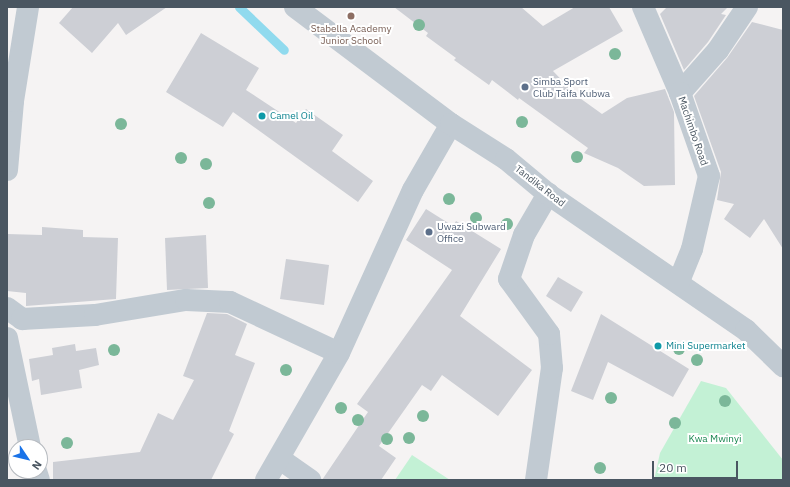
<!DOCTYPE html>
<html>
<head>
<meta charset="utf-8">
<style>
	body { margin:0 }
	#map { position:relative; width:790px; height:487px; overflow:hidden; background:#f5f3f3; font-family:"IBM Plex Sans",sans-serif }
	div>[style] { position:absolute }
	.green>* { inset:0; background:#c3f1d5 }
	.stream>* { height:9px; margin:-4.5px; padding:0 4.5px; transform-origin:4.5px; border-radius:4.5px; background:#90daee }
	.building>* { inset:0; background:#cdcfd5 }
	.minor>* { height:22px; margin:-11px; padding:0 11px; transform-origin:11px; border-radius:11px; background:#c1cad2 }
	.tertiary>* { height:22px; margin:-11px; padding:0 11px; transform-origin:11px; border-radius:11px; background:#c1cad2 }
	.trees>* { width:12px; height:12px; margin:-6px; border-radius:50%; background:#7bb799 }
	.dots>* { width:11px; height:11px; translate:-50% -50%; box-sizing:border-box; border:2px solid #fff; border-radius:50% }
	span { translate:-50% -50%; white-space:nowrap; text-align:center; line-height:1.15; -webkit-text-stroke:4px #fff; paint-order:stroke }
	.education-label { font-size:10px; color:#785e54 }
	.service-label { font-size:10px; color:#4e5e75 }
	.left { translate:0 -50%; text-align:left }
	.culture-label { font-size:10px; color:#0d838f }
	.street-label { font-size:10px; color:#4a5661 }
	.park-label { font-size:10px; color:#17864f }
	.frame { position:absolute; inset:0; border:8px solid #4a5661; pointer-events:none }
	.north { position:absolute; left:8px; top:439px; width:40px; height:40px; box-sizing:border-box; background:#fff; border:1px solid #b7bbc0; border-radius:50%; rotate:125deg; font-size:11px; font-weight:700; line-height:16px; text-align:center; color:#4a5661 }
	.north::after { content:''; display:block; margin:auto; width:14px; height:18px; background:#1a73e8; clip-path:polygon(50% 0,100% 100%,50% 72%,0 100%) }
	.scale { position:absolute; left:652px; top:461px; width:86px; height:18px; box-sizing:border-box; border:2px solid #4a5661; border-top:0; padding-left:5px; font-size:12px; line-height:14px; white-space:nowrap; color:#4a5661; -webkit-text-stroke:3px #fff; paint-order:stroke }
</style>
</head>
<body>
<div id="map">
	<div class="green">
		<i style="clip-path:polygon(701px 381px,726px 388px,783px 460px,783px 480px,654px 480px,660px 453px)"></i>
		<i style="clip-path:polygon(412px 455px,450px 480px,395px 480px)"></i>
	</div>
	<div class="stream">
		<i style="left:239px;top:7px;width:62px;rotate:43.7deg"></i>
	</div>
	<div class="building">
		<i style="clip-path:polygon(73px 7px,167px 7px,126px 35px,118px 23px,92px 53px,59px 23px)"></i>
		<i style="clip-path:polygon(394px 7px,521px 7px,543px 26px,575px 7px,609px 7px,623px 31px,553px 71px,577px 96px,602px 114px,627px 98px,665px 89px,674px 112px,675px 185px,644px 186px,618px 168px,584px 153px,588px 148px,519px 98px,518px 100px,492px 80px,489px 85px,454px 60px,456px 58px,426px 36px,428px 33px)"></i>
		<i style="clip-path:polygon(667px 7px,728px 7px,721px 14px,726px 15px,708px 42px,684px 70px,660px 14px)"></i>
		<i style="clip-path:polygon(752px 22px,783px 30px,783px 249px,764px 219px,750px 238px,724px 219px,734px 204px,717px 200px,721px 172px,694px 96px,727px 58px)"></i>
		<i style="clip-path:polygon(201px 33px,259px 68px,246px 90px,296px 123px,306px 109px,343px 135px,332px 151px,373px 181px,358px 202px,233px 112px,223px 127px,166px 92px)"></i>
		<i style="clip-path:polygon(426px 209px,453px 226px,456px 221px,501px 249px,460px 316px,532px 370px,498px 416px,442px 375px,431px 391px,422px 385px,379px 446px,396px 458px,381px 480px,322px 480px,368px 412px,357px 404px,452px 270px,406px 240px)"></i>
		<i style="clip-path:polygon(42px 227px,83px 230px,83px 237px,118px 238px,116px 299px,26px 306px,26px 293px,7px 291px,7px 234px,42px 235px)"></i>
		<i style="clip-path:polygon(206px 235px,208px 288px,167px 290px,165px 238px)"></i>
		<i style="clip-path:polygon(286px 259px,329px 265px,324px 305px,280px 299px)"></i>
		<i style="clip-path:polygon(558px 277px,583px 292px,571px 312px,546px 296px)"></i>
		<i style="clip-path:polygon(207px 313px,227px 314px,247px 324px,235px 355px,255px 363px,229px 431px,234px 434px,211px 480px,53px 480px,53px 462px,140px 452px,158px 413px,173px 420px,194px 380px,183px 376px)"></i>
		<i style="clip-path:polygon(601px 314px,689px 369px,673px 397px,608px 362px,593px 400px,571px 391px)"></i>
		<i style="clip-path:polygon(75px 344px,76px 351px,96px 348px,99px 365px,79px 370px,82px 388px,41px 395px,39px 379px,32px 381px,29px 359px,53px 355px,52px 348px)"></i>
	</div>
	<div class="minor">
		<i style="left:680px;top:93px;width:57px;rotate:-48.5deg"></i>
		<i style="left:718px;top:50px;width:52px;rotate:-56deg"></i>
		<i style="left:7px;top:170px;width:69px;rotate:-85deg"></i>
		<i style="left:13px;top:101px;width:95px;rotate:-80.9deg"></i>
		<i style="left:7px;top:308px;width:19px;rotate:36deg"></i>
		<i style="left:22px;top:319px;width:73px;rotate:-3.1deg"></i>
		<i style="left:95px;top:315px;width:92px;rotate:-9.4deg"></i>
		<i style="left:186px;top:300px;width:44px;rotate:2.6deg"></i>
		<i style="left:230px;top:302px;width:120px;rotate:25.1deg"></i>
		<i style="left:7px;top:338px;width:111px;rotate:78.1deg"></i>
		<i style="left:280px;top:459px;width:37px;rotate:35deg"></i>
		<i style="left:36px;top:471px;width:9px;rotate:72deg"></i>
		<i style="left:266px;top:480px;width:146px;rotate:-60.1deg"></i>
		<i style="left:339px;top:353px;width:179px;rotate:-65.6deg"></i>
		<i style="left:413px;top:190px;width:76px;rotate:-60.1deg"></i>
		<i style="left:536px;top:480px;width:113px;rotate:-81.9deg"></i>
		<i style="left:552px;top:368px;width:34px;rotate:-95deg"></i>
		<i style="left:549px;top:334px;width:68px;rotate:-126deg"></i>
		<i style="left:509px;top:279px;width:46px;rotate:-71.2deg"></i>
		<i style="left:524px;top:235px;width:48px;rotate:-59.7deg"></i>
	</div>
	<div class="tertiary">
		<i style="left:295px;top:7px;width:195px;rotate:36.9deg"></i>
		<i style="left:451px;top:124px;width:65px;rotate:32.5deg"></i>
		<i style="left:506px;top:159px;width:55px;rotate:39.8deg"></i>
		<i style="left:548px;top:194px;width:240px;rotate:34.5deg"></i>
		<i style="left:746px;top:330px;width:52px;rotate:44.2deg"></i>
		<i style="left:643px;top:7px;width:94px;rotate:66.7deg"></i>
		<i style="left:680px;top:93px;width:88px;rotate:70.7deg"></i>
		<i style="left:709px;top:176px;width:75px;rotate:103.1deg"></i>
		<i style="left:692px;top:249px;width:35px;rotate:112deg"></i>
	</div>
	<div class="trees">
		<i style="left:419px;top:25px"></i>
		<i style="left:615px;top:54px"></i>
		<i style="left:522px;top:122px"></i>
		<i style="left:121px;top:124px"></i>
		<i style="left:577px;top:157px"></i>
		<i style="left:181px;top:158px"></i>
		<i style="left:206px;top:164px"></i>
		<i style="left:449px;top:199px"></i>
		<i style="left:209px;top:203px"></i>
		<i style="left:476px;top:218px"></i>
		<i style="left:507px;top:224px"></i>
		<i style="left:679px;top:349px"></i>
		<i style="left:114px;top:350px"></i>
		<i style="left:697px;top:360px"></i>
		<i style="left:286px;top:370px"></i>
		<i style="left:611px;top:398px"></i>
		<i style="left:725px;top:401px"></i>
		<i style="left:341px;top:408px"></i>
		<i style="left:423px;top:416px"></i>
		<i style="left:358px;top:420px"></i>
		<i style="left:675px;top:423px"></i>
		<i style="left:409px;top:438px"></i>
		<i style="left:387px;top:439px"></i>
		<i style="left:67px;top:443px"></i>
		<i style="left:600px;top:468px"></i>
	</div>
	<div class="dots">
		<i style="left:351px;top:16px;background:#8d6e63"></i>
		<i style="left:525px;top:87px;background:#5c6f8a"></i>
		<i style="left:262px;top:116px;background:#0f9aa8"></i>
		<i style="left:429px;top:232px;background:#5c6f8a"></i>
		<i style="left:658px;top:346px;background:#0f9aa8"></i>
	</div>
	<div class="education-label">
		<span style="left:351px;top:34px">Stabella Academy<br>Junior School</span>
	</div>
	<div class="service-label">
		<span class="left" style="left:533px;top:87px">Simba Sport<br>Club Taifa Kubwa</span>
		<span class="left" style="left:437px;top:232px">Uwazi Subward<br>Office</span>
	</div>
	<div class="culture-label">
		<span class="left" style="left:270px;top:116px">Camel Oil</span>
		<span class="left" style="left:666px;top:346px">Mini Supermarket</span>
	</div>
	<div class="street-label">
		<span style="left:693px;top:131px;rotate:71deg">Machimbo Road</span>
		<span style="left:540px;top:186px;rotate:38deg">Tandika Road</span>
	</div>
	<div class="park-label">
		<span style="left:715px;top:439px">Kwa Mwinyi</span>
	</div>
	<div class="frame"></div>
	<div class="north">N</div>
	<div class="scale">20 m</div>
</div>
</body>
</html>
